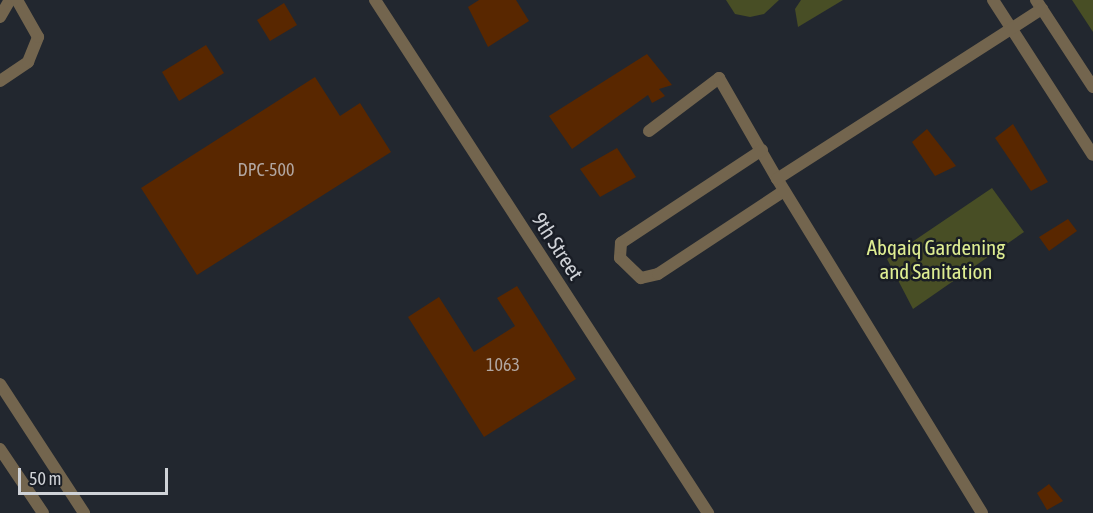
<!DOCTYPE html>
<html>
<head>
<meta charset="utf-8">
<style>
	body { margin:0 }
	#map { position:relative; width:1093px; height:513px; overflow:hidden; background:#22272f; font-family:"Asap Condensed",sans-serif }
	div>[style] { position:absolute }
	.green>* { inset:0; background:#484e25 }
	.building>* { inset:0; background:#592700 }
	.minor>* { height:12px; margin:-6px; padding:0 6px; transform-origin:6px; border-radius:6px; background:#73654e }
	span { translate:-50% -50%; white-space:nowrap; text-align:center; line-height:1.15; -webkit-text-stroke:5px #191d25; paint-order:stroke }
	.number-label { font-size:18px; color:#b2a7a1 }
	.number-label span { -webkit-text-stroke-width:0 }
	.street-label { font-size:21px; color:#cfd2d7 }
	.park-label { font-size:21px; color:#dfee92 }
	.scale { position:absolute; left:18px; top:468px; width:150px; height:27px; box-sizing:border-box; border:3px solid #cfd2d7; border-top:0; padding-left:8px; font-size:18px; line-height:21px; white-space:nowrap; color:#cfd2d7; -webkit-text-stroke:4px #191d25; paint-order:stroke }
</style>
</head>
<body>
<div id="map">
	<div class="green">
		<i style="clip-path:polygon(726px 0,779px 0,764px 14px,750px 17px,735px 14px)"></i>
		<i style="clip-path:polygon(801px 0,843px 0,798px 27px,795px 9px)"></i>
		<i style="clip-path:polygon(1072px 0,1093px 0,1093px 32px)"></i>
		<i style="clip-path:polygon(992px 188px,1024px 232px,913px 309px,887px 259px)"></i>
	</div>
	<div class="building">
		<i style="clip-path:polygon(479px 0,516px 0,529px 21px,488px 47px,468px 7px)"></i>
		<i style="clip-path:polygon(284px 3px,297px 25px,270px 41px,257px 20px)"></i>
		<i style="clip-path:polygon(206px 45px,224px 73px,179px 101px,162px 72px)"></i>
		<i style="clip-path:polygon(647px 54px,672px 85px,659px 89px,665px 96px,652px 103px,648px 95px,572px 149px,549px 116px)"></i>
		<i style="clip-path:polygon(315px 77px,340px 116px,360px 103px,391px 152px,197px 275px,141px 188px)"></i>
		<i style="clip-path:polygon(1013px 124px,1048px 182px,1031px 191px,995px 138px)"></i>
		<i style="clip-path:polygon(927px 129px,956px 166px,935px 176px,912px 142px)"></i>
		<i style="clip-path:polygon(617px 148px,636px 177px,600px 197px,580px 169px)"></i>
		<i style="clip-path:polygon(1068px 219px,1077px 231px,1049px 251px,1039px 237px)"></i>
		<i style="clip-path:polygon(517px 286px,576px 379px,484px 437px,408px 317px,439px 297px,474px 352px,515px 326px,497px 298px)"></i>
		<i style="clip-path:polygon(1049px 484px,1063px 501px,1047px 510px,1037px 493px)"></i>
	</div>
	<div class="minor">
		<i style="left:375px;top:0;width:612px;rotate:57.01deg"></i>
		<i style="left:993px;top:0;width:184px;rotate:57.2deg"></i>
		<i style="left:1036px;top:0;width:104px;rotate:56.8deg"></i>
		<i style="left:0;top:17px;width:20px;rotate:-60deg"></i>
		<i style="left:0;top:81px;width:34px;rotate:-34deg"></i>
		<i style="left:28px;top:62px;width:27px;rotate:-68deg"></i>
		<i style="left:38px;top:37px;width:43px;rotate:-119.6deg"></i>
		<i style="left:649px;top:131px;width:88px;rotate:-37.1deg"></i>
		<i style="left:719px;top:78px;width:116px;rotate:60.1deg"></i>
		<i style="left:762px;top:150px;width:169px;rotate:146.6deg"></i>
		<i style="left:621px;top:243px;width:15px;rotate:94deg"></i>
		<i style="left:620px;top:258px;width:29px;rotate:44deg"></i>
		<i style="left:641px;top:278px;width:17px;rotate:-13deg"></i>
		<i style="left:658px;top:274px;width:151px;rotate:-33.4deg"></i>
		<i style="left:0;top:384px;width:154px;rotate:56.9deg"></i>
		<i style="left:0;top:449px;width:77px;rotate:56.1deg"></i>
		<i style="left:982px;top:513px;width:392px;rotate:-121.5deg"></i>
		<i style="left:777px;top:179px;width:315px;rotate:-32.7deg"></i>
	</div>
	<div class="number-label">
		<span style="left:266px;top:170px">DPC-500</span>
		<span style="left:503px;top:365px">1063</span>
	</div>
	<div class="street-label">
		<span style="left:558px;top:246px;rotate:57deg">9th Street</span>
	</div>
	<div class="park-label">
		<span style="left:936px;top:259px">Abqaiq Gardening<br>and Sanitation</span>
	</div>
	<div class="scale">50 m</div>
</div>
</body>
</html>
